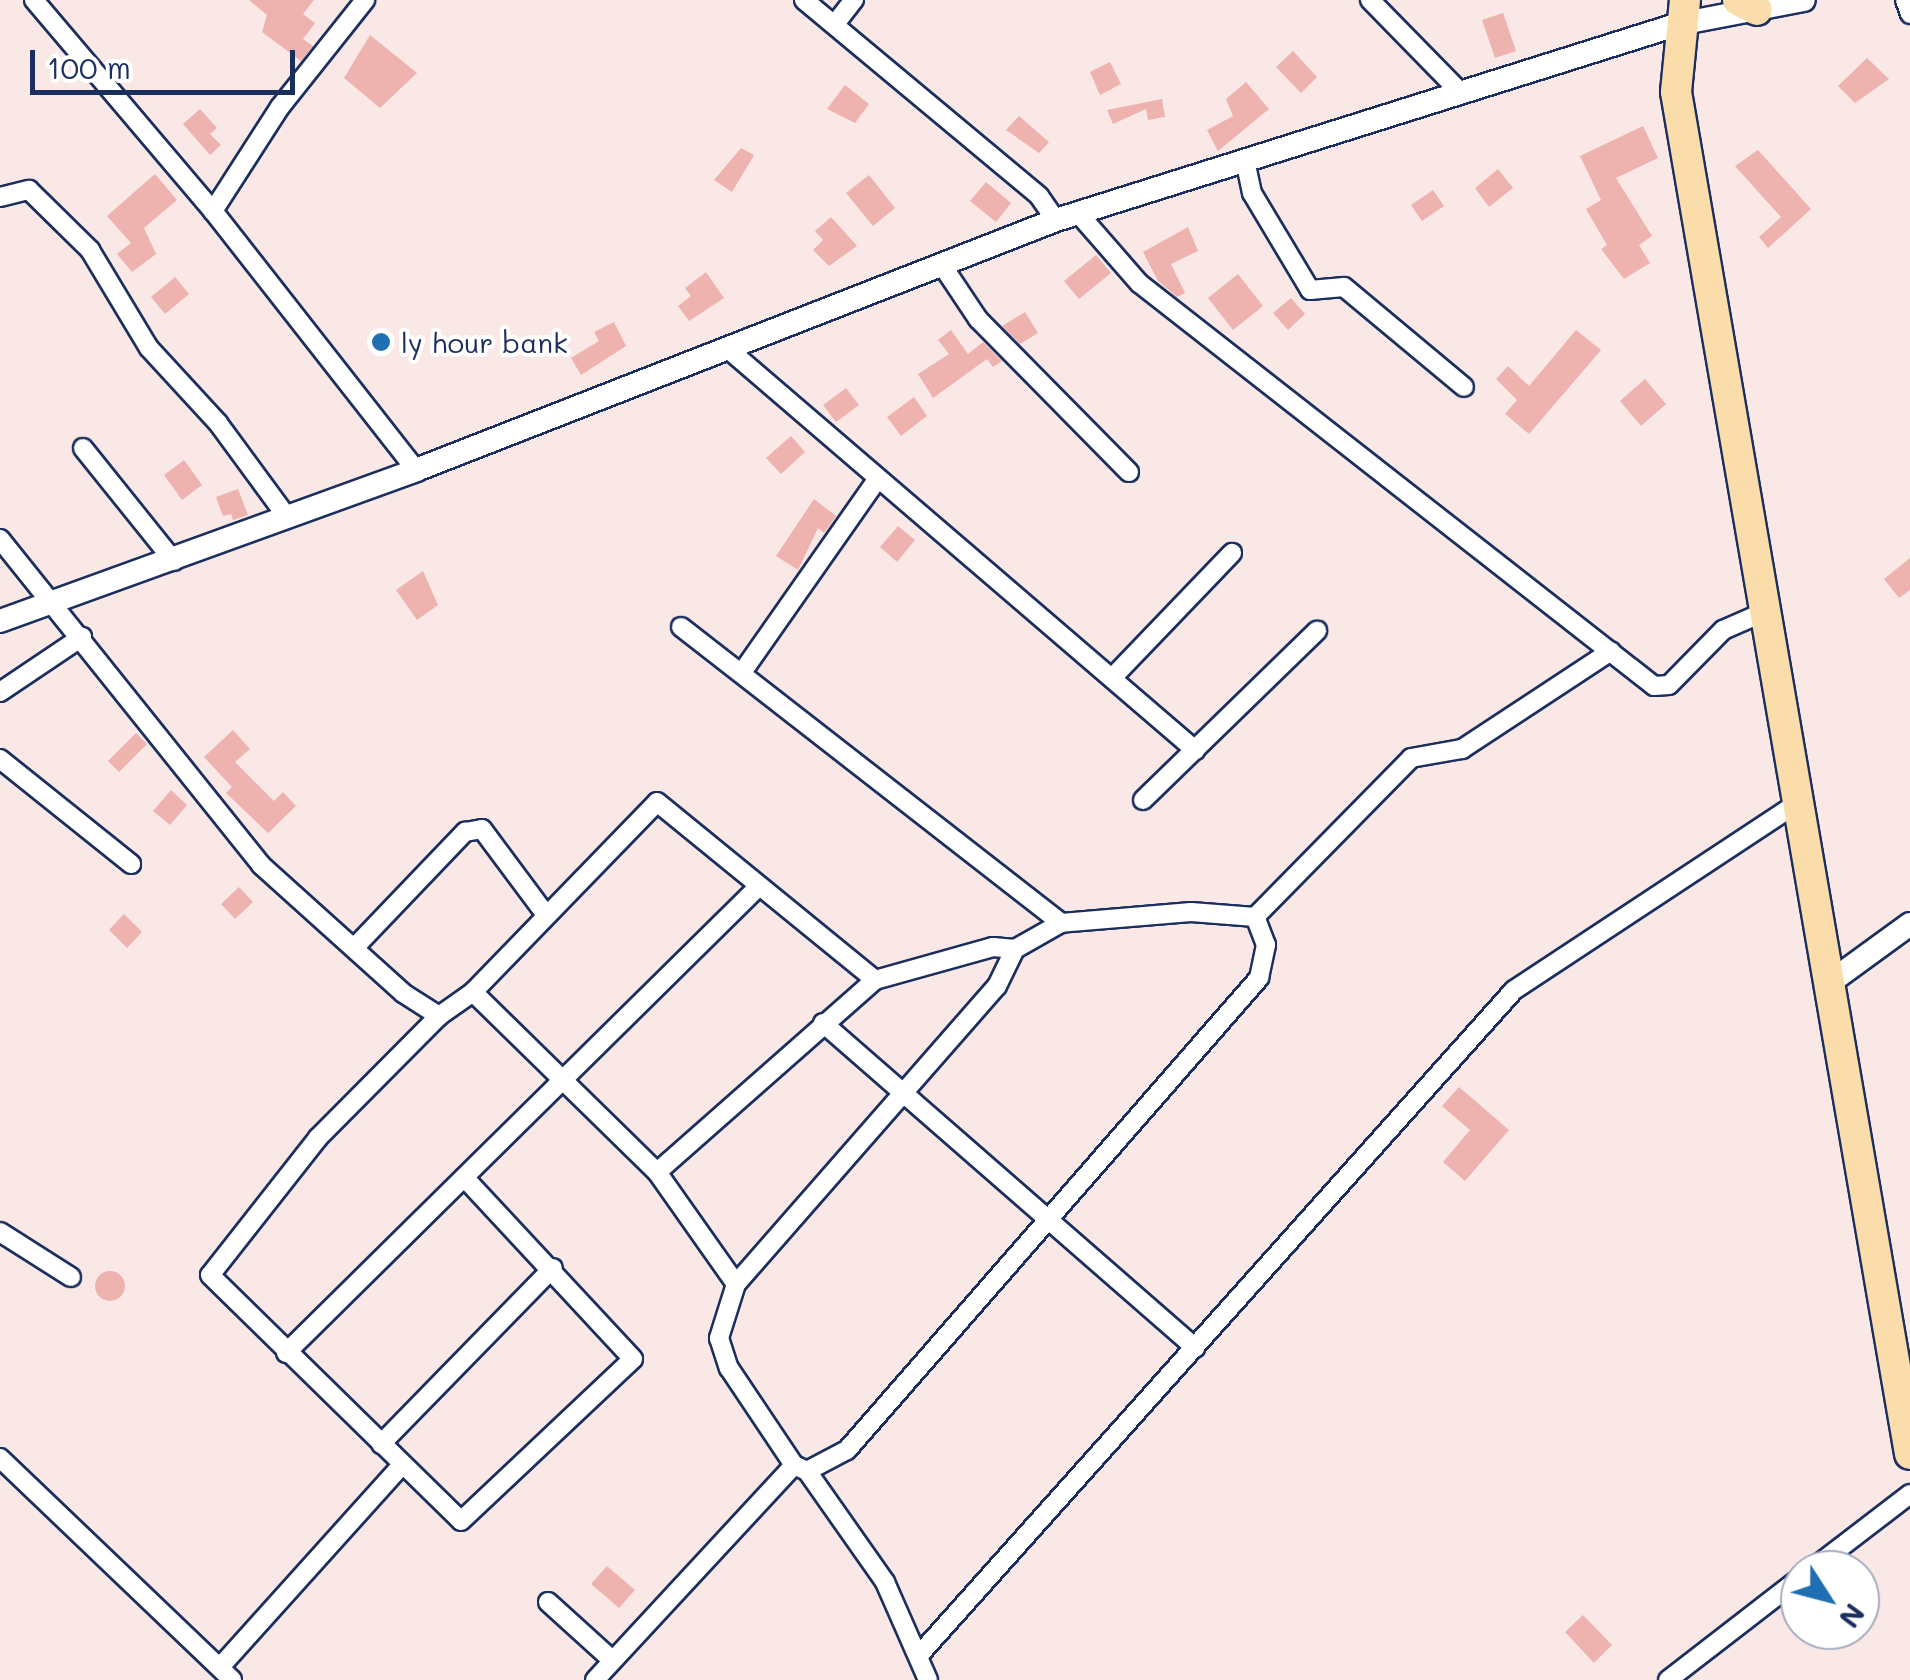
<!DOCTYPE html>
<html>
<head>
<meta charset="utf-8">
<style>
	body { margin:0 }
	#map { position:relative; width:1910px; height:1680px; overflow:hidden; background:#fae8e7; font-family:Mali,sans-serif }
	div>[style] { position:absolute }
	.building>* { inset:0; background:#eeb2af }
	.round { border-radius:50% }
	.roads { filter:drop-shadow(2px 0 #1b2f5e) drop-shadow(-2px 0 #1b2f5e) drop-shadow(0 2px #1b2f5e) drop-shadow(0 -2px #1b2f5e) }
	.street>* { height:18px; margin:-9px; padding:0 9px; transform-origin:9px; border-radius:9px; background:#fff }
	.secondary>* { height:22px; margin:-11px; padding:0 11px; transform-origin:11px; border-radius:11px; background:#fff }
	.highway>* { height:30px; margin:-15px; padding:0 15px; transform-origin:15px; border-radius:15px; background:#fbddab }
	.dots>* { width:28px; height:28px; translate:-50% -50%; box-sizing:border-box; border:5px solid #fff; border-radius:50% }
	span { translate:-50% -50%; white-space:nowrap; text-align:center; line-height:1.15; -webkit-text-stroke:8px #fff; paint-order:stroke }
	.poi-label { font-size:28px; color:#1b2f5e }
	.left { translate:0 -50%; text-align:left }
	.north { position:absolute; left:1780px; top:1550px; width:100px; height:100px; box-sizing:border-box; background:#fff; border:2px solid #a4acbf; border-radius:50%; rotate:126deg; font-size:28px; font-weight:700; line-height:40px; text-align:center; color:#1b2f5e }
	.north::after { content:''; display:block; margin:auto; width:35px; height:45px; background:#1f6fb2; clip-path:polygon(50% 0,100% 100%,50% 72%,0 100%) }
	.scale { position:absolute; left:30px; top:50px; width:265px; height:45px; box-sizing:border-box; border:5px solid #1b2f5e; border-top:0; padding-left:12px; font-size:30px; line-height:35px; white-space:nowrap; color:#1b2f5e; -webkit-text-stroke:8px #fff; paint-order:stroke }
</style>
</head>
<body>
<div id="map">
	<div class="building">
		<i style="clip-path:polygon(249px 0,314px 0,303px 14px,315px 23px,303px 39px,313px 46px,301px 61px,262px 32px,267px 15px)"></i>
		<i style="clip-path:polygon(1503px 13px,1516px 51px,1495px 58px,1482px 20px)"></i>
		<i style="clip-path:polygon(370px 35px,417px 73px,380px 108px,344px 78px)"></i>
		<i style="clip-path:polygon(1293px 51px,1317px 77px,1301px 93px,1276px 67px)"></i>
		<i style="clip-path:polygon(1867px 58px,1889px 79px,1855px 103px,1838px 86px)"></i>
		<i style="clip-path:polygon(1110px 62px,1121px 84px,1100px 95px,1090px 72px)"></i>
		<i style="clip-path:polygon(1246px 82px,1269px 109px,1218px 151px,1207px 130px,1233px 116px,1226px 99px)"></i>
		<i style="clip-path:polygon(845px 85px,869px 104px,855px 123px,827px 109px)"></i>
		<i style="clip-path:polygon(1162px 99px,1165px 117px,1148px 120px,1146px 109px,1113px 124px,1107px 110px)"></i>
		<i style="clip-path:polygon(200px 109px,217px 128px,210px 134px,221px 145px,210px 155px,183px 124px)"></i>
		<i style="clip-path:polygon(1019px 116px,1049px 142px,1039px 153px,1006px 130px)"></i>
		<i style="clip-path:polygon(1643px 126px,1658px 158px,1616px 178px,1652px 236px,1639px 245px,1650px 263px,1624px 279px,1601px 249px,1607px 245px,1586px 209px,1601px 200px,1580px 156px)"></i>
		<i style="clip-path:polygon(741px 148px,754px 155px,732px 192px,714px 180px)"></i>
		<i style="clip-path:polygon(1758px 150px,1811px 209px,1768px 248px,1759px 237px,1781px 217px,1735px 166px)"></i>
		<i style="clip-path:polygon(1498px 169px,1513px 188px,1489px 207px,1475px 188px)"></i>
		<i style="clip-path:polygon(155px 174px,177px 200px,144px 228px,156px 254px,132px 272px,117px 254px,131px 243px,107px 216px)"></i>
		<i style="clip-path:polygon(869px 175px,895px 208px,873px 226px,846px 193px)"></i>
		<i style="clip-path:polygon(986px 182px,1011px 203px,996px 222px,970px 201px)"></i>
		<i style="clip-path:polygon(1433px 190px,1444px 206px,1422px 221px,1411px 205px)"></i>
		<i style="clip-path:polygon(831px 217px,857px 246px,829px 266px,813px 250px,823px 240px,815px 231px)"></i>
		<i style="clip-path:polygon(1188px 227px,1198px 251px,1171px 264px,1185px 293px,1177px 297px,1158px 281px,1143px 252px)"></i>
		<i style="clip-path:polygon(1096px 255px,1111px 273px,1079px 299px,1064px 281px)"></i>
		<i style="clip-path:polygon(706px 272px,724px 298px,689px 321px,678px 306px,691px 296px,685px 288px)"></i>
		<i style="clip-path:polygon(1238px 274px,1263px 306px,1233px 330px,1208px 298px)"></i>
		<i style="clip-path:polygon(175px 277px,189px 294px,165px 314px,151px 297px)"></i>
		<i style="clip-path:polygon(1291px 298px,1305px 314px,1288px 330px,1273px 313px)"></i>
		<i style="clip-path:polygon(1025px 312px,1038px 333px,1020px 344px,1002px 326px)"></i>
		<i style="clip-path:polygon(614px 322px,626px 346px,581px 375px,571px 358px,599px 341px,594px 332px)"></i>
		<i style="clip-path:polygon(951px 330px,968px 354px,983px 342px,1002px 361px,993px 367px,987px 359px,933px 398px,918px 374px,949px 354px,938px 340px)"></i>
		<i style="clip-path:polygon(1576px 330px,1601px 350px,1529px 434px,1505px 414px,1517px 400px,1496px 379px,1508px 366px,1529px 386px)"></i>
		<i style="clip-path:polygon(1645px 379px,1666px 404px,1641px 426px,1620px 401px)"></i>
		<i style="clip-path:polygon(846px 388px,859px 405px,836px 422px,823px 405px)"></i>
		<i style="clip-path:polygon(914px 397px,927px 416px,901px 436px,887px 417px)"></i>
		<i style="clip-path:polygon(791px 436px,805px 452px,781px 474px,766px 458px)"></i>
		<i style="clip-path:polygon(184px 460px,202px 485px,182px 500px,164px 475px)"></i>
		<i style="clip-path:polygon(238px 489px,248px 515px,233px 520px,231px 514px,223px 516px,216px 497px)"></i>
		<i style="clip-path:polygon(814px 499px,836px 516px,824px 533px,818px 528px,798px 570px,776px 556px)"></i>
		<i style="clip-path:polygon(898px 526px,915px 540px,897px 562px,880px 547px)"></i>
		<i style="clip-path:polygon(1910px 558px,1910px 590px,1899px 598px,1884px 579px)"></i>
		<i style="clip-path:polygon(423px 571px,438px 605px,417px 620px,396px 590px)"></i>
		<i style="clip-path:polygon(233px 730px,250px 749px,235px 762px,274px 801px,283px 792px,296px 806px,268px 833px,226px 793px,232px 787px,204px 757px)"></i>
		<i style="clip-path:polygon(136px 733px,147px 744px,119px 772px,108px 761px)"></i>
		<i style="clip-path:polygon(171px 790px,187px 805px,170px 825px,153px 811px)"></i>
		<i style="clip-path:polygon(239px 887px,253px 902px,235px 919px,221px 904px)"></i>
		<i style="clip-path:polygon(124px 914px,142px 932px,127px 948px,109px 930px)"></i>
		<i style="clip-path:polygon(1459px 1087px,1509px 1130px,1465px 1181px,1443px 1162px,1470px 1130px,1442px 1106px)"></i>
		<i class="round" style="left:95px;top:1271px;width:30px;height:30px"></i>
		<i style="clip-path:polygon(607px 1566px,635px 1590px,619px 1608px,591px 1584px)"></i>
		<i style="clip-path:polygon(1583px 1615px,1612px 1645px,1594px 1663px,1565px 1632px)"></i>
	</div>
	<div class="roads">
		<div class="street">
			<i style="left:34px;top:0;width:277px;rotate:49.7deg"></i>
			<i style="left:213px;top:211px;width:329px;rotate:51.9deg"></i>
			<i style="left:804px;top:0;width:306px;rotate:39.8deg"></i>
			<i style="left:1039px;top:196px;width:29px;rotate:55deg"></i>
			<i style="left:1370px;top:0;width:127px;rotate:45.6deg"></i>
			<i style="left:1905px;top:0;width:15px;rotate:70deg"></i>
			<i style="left:835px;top:24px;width:31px;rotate:-52deg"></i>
			<i style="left:1245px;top:160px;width:34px;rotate:78deg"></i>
			<i style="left:1252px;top:193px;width:113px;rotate:59.1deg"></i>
			<i style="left:1310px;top:290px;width:34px;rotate:-5deg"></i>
			<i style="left:1344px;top:287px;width:156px;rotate:39.8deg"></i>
			<i style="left:0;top:197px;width:30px;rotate:-14deg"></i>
			<i style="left:29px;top:190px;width:86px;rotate:44.5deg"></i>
			<i style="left:90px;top:250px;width:114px;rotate:59deg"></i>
			<i style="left:149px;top:348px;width:102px;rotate:47.4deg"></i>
			<i style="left:218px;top:423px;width:117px;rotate:53.7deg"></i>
			<i style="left:213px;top:211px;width:124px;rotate:-57.2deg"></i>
			<i style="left:280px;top:107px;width:137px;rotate:-51.5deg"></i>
			<i style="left:1078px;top:213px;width:93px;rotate:48.9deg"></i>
			<i style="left:1139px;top:283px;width:654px;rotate:38.04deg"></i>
			<i style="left:1654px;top:686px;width:15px;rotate:-4deg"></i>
			<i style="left:1669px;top:685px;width:77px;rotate:-45.5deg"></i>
			<i style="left:1723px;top:630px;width:45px;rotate:-23.7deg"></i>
			<i style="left:942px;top:265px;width:65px;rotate:56.3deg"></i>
			<i style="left:978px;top:319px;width:215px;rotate:45.4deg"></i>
			<i style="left:728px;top:349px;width:616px;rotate:40.65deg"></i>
			<i style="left:83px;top:448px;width:145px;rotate:51.2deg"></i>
			<i style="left:0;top:539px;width:418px;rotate:51.3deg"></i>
			<i style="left:261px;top:865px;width:191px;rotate:42deg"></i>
			<i style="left:403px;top:993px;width:43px;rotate:32.6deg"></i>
			<i style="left:439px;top:1016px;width:42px;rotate:-35.2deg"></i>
			<i style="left:473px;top:992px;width:257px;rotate:44.4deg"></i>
			<i style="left:657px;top:1172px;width:137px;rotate:54.8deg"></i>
			<i style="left:736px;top:1284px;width:57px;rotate:107.5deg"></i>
			<i style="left:719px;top:1338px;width:32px;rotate:72deg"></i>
			<i style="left:729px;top:1368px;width:117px;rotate:56.2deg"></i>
			<i style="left:794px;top:1465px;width:14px;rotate:25deg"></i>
			<i style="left:807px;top:1471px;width:45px;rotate:-27.7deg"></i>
			<i style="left:847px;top:1450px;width:627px;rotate:-48.88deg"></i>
			<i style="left:1259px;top:978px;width:34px;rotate:-78deg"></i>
			<i style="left:1266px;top:945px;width:30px;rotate:-111deg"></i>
			<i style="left:1255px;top:917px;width:64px;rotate:-175.5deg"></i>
			<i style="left:1191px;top:912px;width:130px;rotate:175.2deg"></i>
			<i style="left:1061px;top:923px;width:53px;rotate:150.5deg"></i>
			<i style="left:1015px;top:949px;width:22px;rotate:-175deg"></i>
			<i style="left:993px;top:947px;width:123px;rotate:164.4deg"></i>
			<i style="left:875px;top:980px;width:290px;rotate:138.6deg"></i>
			<i style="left:681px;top:627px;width:482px;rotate:37.9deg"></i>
			<i style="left:743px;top:671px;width:232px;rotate:-55deg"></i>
			<i style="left:1113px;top:677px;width:172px;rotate:-46.2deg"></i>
			<i style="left:0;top:692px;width:99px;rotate:-33.9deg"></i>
			<i style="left:0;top:759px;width:168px;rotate:38.7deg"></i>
			<i style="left:1143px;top:800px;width:243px;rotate:-44.2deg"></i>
			<i style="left:1255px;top:917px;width:223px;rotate:-45.5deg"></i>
			<i style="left:1411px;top:758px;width:52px;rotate:-10deg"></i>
			<i style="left:1462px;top:749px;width:178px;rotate:-33.3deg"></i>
			<i style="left:354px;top:948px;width:161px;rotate:-46.3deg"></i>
			<i style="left:465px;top:832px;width:17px;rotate:-10deg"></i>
			<i style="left:482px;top:829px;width:107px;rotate:53.3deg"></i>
			<i style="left:473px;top:992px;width:264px;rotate:-45.9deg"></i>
			<i style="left:657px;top:802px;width:281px;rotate:39.2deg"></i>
			<i style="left:439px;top:1016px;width:172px;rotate:134.8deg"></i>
			<i style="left:318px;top:1138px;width:174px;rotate:128.2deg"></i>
			<i style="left:210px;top:1275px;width:351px;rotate:44.4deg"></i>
			<i style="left:461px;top:1521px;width:236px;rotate:-43.3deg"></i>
			<i style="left:633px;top:1359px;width:248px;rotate:-132.9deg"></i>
			<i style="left:823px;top:1023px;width:494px;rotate:41.1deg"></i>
			<i style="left:0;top:1232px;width:84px;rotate:32.4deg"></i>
			<i style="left:736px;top:1284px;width:396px;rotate:-48.8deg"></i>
			<i style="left:997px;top:986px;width:41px;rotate:-64.1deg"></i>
			<i style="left:286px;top:1353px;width:665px;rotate:-44.63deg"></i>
			<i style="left:381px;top:1444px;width:246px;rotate:-45.7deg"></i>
			<i style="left:0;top:1458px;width:321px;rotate:43.7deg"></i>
			<i style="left:807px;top:1471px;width:136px;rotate:54.9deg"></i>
			<i style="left:885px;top:1582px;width:107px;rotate:66.3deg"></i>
			<i style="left:1811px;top:1570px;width:125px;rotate:-37.5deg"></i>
			<i style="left:548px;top:1602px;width:86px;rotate:42.2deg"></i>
			<i style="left:919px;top:1655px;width:892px;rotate:-48.18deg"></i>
			<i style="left:1514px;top:990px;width:341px;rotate:-33.4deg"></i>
			<i style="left:221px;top:1666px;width:270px;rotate:-48deg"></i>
			<i style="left:595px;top:1680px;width:293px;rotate:-47.2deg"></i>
			<i style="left:1668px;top:1680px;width:167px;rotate:-37.7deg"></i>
		</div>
		<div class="secondary">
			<i style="left:0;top:621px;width:443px;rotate:-19.9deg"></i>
			<i style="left:416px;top:470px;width:687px;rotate:-21.34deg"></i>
			<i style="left:1056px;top:220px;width:653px;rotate:-17.46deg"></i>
			<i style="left:1679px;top:24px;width:127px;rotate:-10.9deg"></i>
			<i style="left:1829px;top:983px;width:100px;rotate:-36.1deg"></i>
		</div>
		<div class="highway">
			<i style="left:1685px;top:0;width:92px;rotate:95.6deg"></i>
			<i style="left:1676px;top:92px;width:1382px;rotate:80.25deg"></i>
			<i style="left:1738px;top:0;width:21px;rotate:28deg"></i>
		</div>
	</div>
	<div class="dots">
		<i style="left:381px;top:342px;background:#1f6fb2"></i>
	</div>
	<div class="poi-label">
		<span class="left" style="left:401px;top:342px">ly hour bank</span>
	</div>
	<div class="north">N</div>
	<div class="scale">100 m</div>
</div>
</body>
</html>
